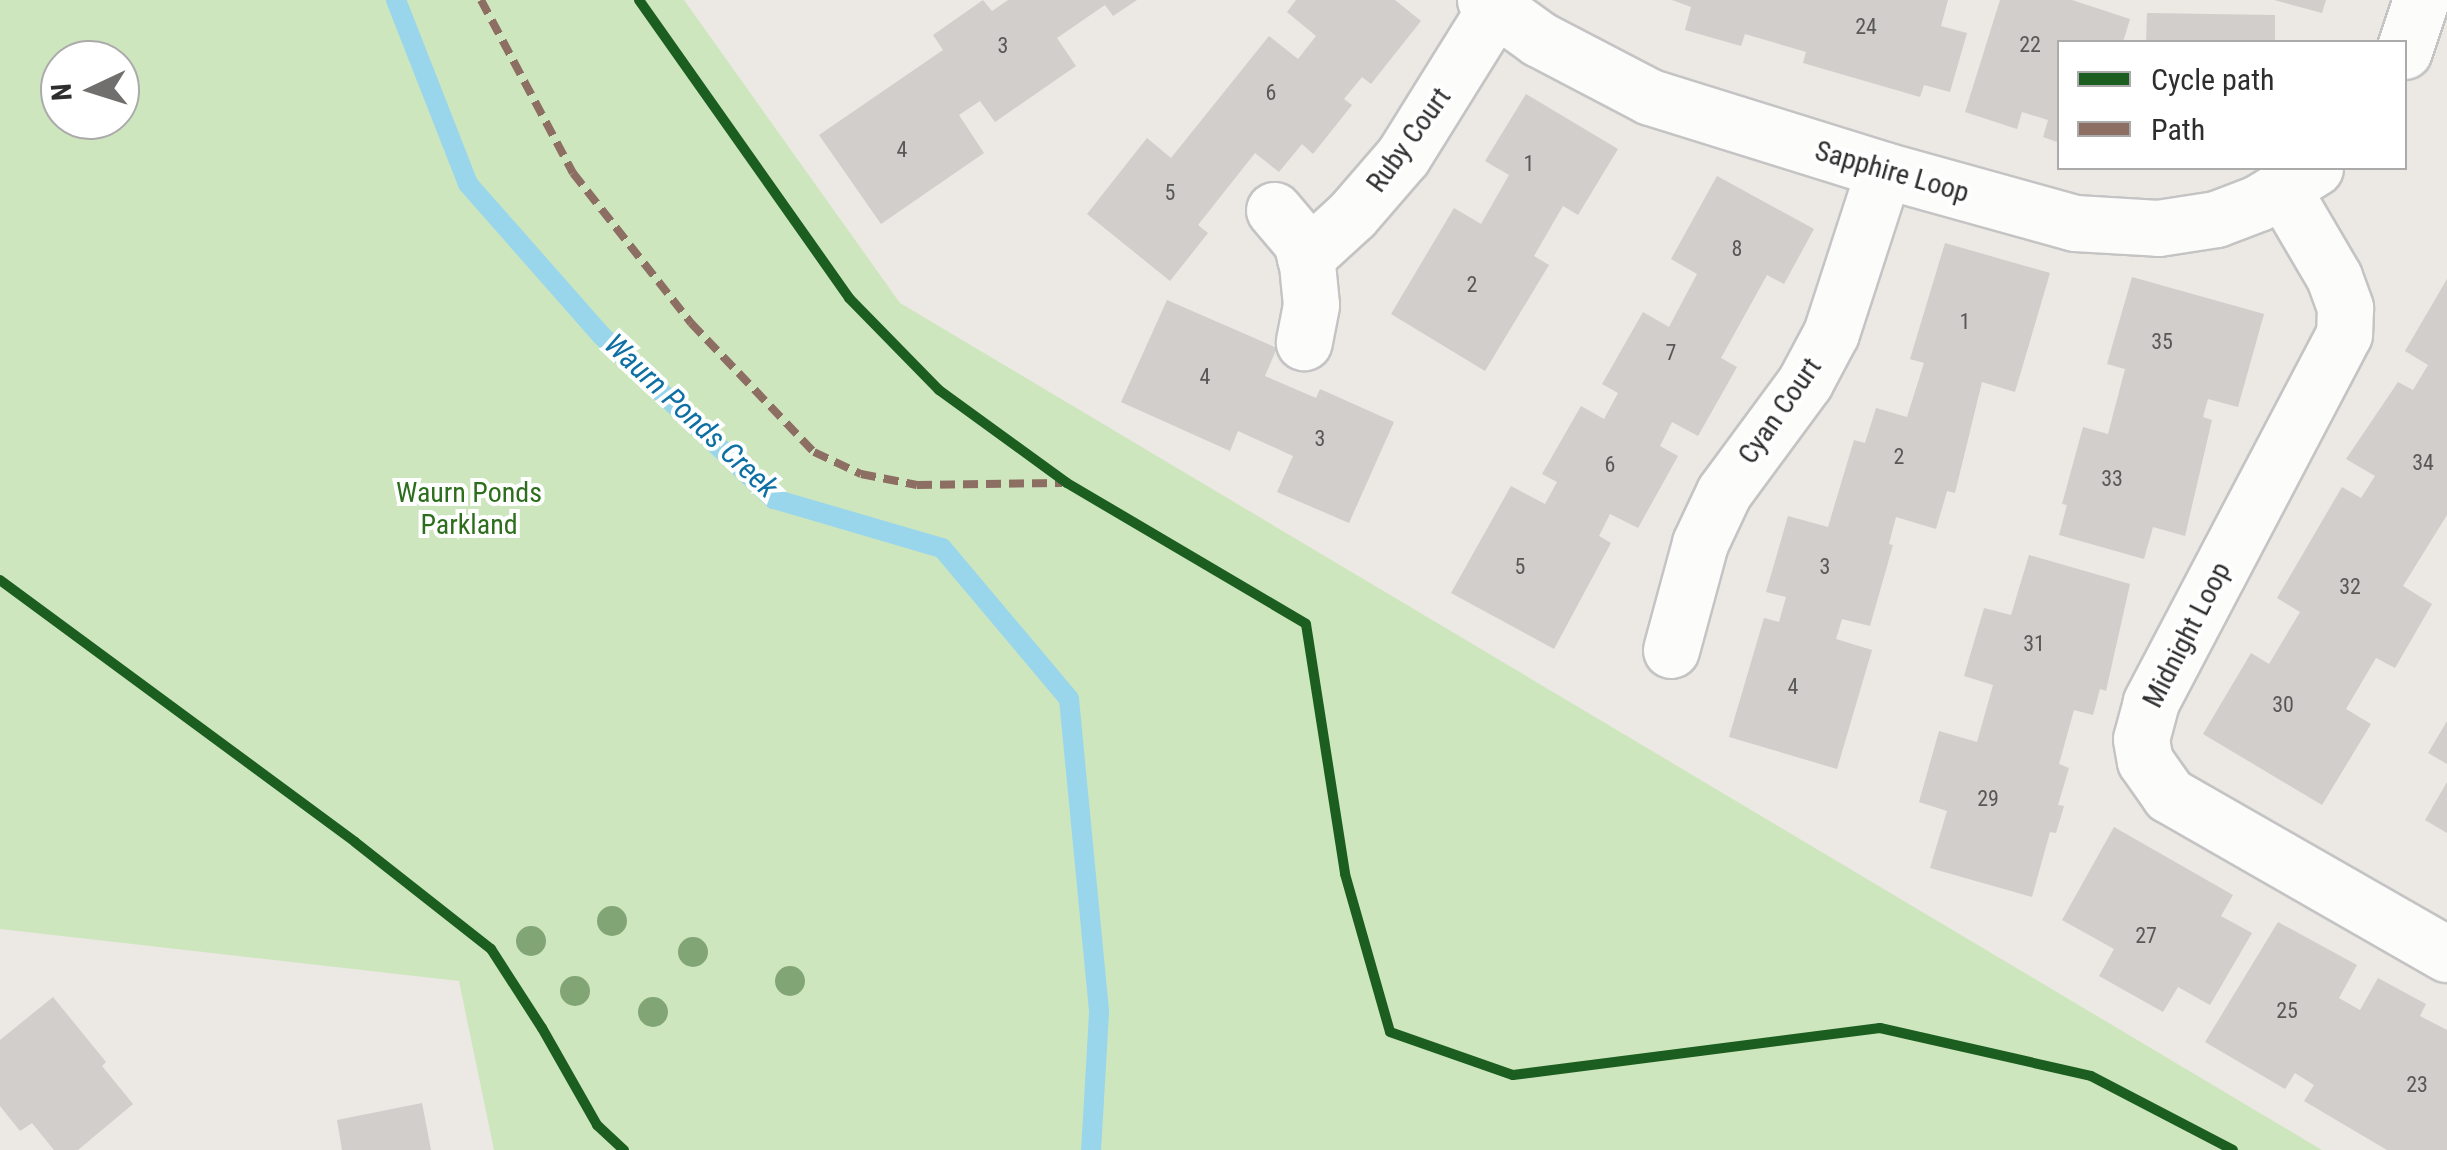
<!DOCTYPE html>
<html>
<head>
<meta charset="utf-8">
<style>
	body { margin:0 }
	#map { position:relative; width:2447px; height:1150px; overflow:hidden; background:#ece8e4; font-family:"Roboto Condensed",sans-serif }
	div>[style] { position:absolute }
	.green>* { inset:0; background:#cee6be }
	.stream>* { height:20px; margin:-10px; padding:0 10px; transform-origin:10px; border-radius:10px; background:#99d6ec }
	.building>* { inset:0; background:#d1cecb }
	.roads { filter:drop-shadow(2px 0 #c5c4c5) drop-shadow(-2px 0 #c5c4c5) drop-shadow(0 2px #c5c4c5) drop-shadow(0 -2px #c5c4c5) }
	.minor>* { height:55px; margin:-27.5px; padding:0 27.5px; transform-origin:27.5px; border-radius:27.5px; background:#fcfcfb }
	.quiet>* { height:8px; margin-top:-4px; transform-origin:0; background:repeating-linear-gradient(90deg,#8d6e63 0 15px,transparent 0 23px) }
	.cycleway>* { height:10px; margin:-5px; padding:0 5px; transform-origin:5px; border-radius:5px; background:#1b5e20 }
	.trees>* { width:30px; height:30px; margin:-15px; border-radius:50%; background:#82a575 }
	span { translate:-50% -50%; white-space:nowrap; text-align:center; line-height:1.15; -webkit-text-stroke:8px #fff; paint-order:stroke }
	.number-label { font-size:22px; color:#585857 }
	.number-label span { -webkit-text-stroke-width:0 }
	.street-label { font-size:28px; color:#2e2e2e }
	.park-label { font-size:28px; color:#2c6e1b }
	.water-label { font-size:30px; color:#0d6fa3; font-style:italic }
	.legend { position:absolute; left:2057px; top:40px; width:350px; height:130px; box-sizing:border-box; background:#fff; border:2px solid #ababab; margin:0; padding:12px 18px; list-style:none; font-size:30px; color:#2e2e2e }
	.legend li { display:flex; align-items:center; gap:20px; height:50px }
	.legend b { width:50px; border:2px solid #ababab }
	.north { position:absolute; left:40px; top:40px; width:100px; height:100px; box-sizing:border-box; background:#fff; border:2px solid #ababab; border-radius:50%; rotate:266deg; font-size:28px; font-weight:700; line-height:40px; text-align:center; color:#2e2e2e }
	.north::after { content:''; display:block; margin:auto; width:35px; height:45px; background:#706f6e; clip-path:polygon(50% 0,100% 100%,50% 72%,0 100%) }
</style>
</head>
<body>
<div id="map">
	<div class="green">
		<i style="clip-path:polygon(evenodd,0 0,684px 0,900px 303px,2322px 1150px,494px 1150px,459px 981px,0 929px,0 0,60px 60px,120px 60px,120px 120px,60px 120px,60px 60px)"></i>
	</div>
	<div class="stream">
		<i style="left:396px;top:0;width:198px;rotate:68.6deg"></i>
		<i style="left:468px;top:184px;width:203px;rotate:48.6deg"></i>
		<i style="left:602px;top:336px;width:237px;rotate:43.5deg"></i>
		<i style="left:774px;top:499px;width:175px;rotate:16.3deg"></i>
		<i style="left:942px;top:548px;width:197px;rotate:49.9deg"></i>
		<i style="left:1069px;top:699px;width:315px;rotate:84.5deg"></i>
		<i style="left:1099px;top:1013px;width:137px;rotate:93.3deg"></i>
	</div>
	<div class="building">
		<i style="clip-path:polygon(983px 0,992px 11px,1008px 0,1137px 0,1113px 16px,1105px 5px,1057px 38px,1076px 66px,995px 122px,980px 101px,959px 115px,984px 153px,881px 224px,819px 135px,943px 50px,933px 35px)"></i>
		<i style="clip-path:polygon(1296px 0,1395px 0,1421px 21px,1371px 84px,1362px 77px,1344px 99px,1352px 105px,1313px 154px,1302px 144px,1279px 172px,1255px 153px,1198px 225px,1208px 233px,1170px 281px,1087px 214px,1147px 138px,1171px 158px,1269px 36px,1298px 59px,1316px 36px,1287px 12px)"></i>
		<i style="clip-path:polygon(1672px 0,1948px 0,1941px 26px,1967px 33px,1950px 92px,1924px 85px,1920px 97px,1803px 63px,1806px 52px,1745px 34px,1741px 46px,1685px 30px,1691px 7px)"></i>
		<i style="clip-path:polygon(2000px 0,2072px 0,2130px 19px,2123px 42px,2060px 42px,2060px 143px,2043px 137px,2048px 120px,2022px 112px,2017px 129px,1965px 112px)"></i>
		<i style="clip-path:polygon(2274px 0,2326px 0,2322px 13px)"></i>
		<i style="clip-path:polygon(2147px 13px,2275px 15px,2275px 42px,2146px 42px)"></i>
		<i style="clip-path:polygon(1526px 94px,1618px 149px,1578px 215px,1563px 206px,1534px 256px,1549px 265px,1485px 371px,1391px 314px,1454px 208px,1481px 224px,1509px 175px,1485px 161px)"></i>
		<i style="clip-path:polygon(1717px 176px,1814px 229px,1784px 284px,1767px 275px,1721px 358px,1737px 367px,1698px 436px,1672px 422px,1660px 446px,1678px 456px,1638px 528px,1610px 514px,1599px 536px,1611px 543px,1554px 649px,1451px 593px,1511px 486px,1545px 504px,1557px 482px,1542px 474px,1581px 406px,1604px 419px,1618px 393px,1602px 384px,1643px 312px,1669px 327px,1697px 274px,1671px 259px)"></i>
		<i style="clip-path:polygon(1945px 243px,2050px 273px,2015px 392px,1982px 382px,1955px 493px,1947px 491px,1936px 529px,1896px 517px,1889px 544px,1893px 545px,1870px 626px,1842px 619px,1836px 639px,1872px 650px,1837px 769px,1729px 737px,1764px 618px,1779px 622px,1786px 597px,1766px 592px,1788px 516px,1828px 527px,1854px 440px,1865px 443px,1876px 408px,1907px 417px,1924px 363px,1910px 359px)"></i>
		<i style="clip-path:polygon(2132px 277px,2264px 314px,2238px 407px,2208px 399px,2203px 417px,2212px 420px,2185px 536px,2153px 527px,2144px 559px,2059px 535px,2067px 505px,2062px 504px,2083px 427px,2108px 434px,2125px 369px,2107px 364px)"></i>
		<i style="clip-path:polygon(2447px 279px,2447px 515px,2403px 586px,2432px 604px,2395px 668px,2376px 658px,2346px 709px,2371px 724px,2322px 805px,2203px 734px,2251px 653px,2269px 664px,2300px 612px,2277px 598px,2342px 487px,2361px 498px,2375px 476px,2346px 459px,2398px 382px,2413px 390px,2428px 365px,2405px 351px)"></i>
		<i style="clip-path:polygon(1167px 300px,1277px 348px,1265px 376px,1316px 398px,1320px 389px,1394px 422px,1349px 523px,1277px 492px,1293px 456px,1238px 431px,1230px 451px,1121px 402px)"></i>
		<i style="clip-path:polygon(2029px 555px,2130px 584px,2106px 691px,2100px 689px,2093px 715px,2074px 710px,2059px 764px,2069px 768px,2058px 805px,2064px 806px,2056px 833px,2050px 832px,2032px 897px,1930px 868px,1947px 811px,1919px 802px,1939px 731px,1977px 742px,1993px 685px,1964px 676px,1984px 608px,2011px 615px)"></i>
		<i style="clip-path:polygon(2447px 721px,2447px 764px,2428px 753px)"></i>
		<i style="clip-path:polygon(2447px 782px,2447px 833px,2425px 820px)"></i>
		<i style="clip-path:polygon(2114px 827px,2233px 895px,2221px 916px,2252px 933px,2210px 1005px,2178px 987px,2163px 1012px,2099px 976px,2114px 949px,2062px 920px)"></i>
		<i style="clip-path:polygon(2278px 922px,2357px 965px,2339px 998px,2360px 1010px,2378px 978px,2426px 1004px,2420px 1016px,2447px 1030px,2447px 1150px,2387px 1150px,2304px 1101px,2314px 1085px,2295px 1073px,2285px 1089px,2205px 1042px)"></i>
		<i style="clip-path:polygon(53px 997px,106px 1062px,102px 1066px,133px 1104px,78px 1150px,54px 1150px,32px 1123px,20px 1131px,0 1106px,0 1040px)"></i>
		<i style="clip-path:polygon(422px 1103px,431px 1150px,342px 1150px,337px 1120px)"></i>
	</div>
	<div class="roads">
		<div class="minor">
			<i style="left:1485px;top:0;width:67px;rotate:35.8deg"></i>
			<i style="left:1539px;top:39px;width:125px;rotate:27.6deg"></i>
			<i style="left:1650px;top:97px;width:245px;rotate:17.3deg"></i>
			<i style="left:1884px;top:170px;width:198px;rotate:15.5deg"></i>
			<i style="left:2075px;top:223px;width:83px;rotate:3.4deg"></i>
			<i style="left:2158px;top:228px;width:59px;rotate:-8.8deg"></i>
			<i style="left:2216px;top:219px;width:45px;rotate:-20.9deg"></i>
			<i style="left:2258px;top:203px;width:67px;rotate:-31.6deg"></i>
			<i style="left:2404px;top:51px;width:54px;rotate:-71.6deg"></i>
			<i style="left:2283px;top:190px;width:101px;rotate:59.6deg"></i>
			<i style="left:2334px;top:277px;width:33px;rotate:70deg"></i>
			<i style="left:2345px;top:308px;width:26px;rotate:92deg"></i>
			<i style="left:2344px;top:334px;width:416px;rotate:117.7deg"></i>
			<i style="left:2151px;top:702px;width:38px;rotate:105deg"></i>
			<i style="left:2141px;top:739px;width:22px;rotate:80deg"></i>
			<i style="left:2145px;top:761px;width:42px;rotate:54.8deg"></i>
			<i style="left:2169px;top:795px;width:320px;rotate:29.8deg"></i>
			<i style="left:1274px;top:210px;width:42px;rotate:49.8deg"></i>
			<i style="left:1301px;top:242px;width:23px;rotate:75deg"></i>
			<i style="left:1307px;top:264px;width:41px;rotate:84.4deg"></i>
			<i style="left:1311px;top:305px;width:38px;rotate:101deg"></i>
			<i style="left:1305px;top:258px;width:64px;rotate:-42.5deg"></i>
			<i style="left:1352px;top:215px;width:78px;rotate:-49.2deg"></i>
			<i style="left:1403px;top:156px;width:174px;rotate:-58.1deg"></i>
			<i style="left:1671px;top:650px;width:111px;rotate:-74.8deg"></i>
			<i style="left:1700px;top:543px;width:56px;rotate:-64.8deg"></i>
			<i style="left:1724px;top:492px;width:137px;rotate:-53.6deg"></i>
			<i style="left:1805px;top:382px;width:55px;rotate:-62deg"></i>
			<i style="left:1831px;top:333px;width:171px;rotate:-72deg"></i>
		</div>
	</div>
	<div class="quiet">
		<i style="left:481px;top:0;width:196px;rotate:62deg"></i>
		<i style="left:573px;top:173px;width:191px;rotate:51.8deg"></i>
		<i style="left:691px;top:323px;width:178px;rotate:46.4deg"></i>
		<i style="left:814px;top:452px;width:52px;rotate:25.1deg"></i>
		<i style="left:861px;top:474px;width:57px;rotate:11.1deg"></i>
		<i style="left:917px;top:485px;width:145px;rotate:-0.8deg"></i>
	</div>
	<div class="cycleway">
		<i style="left:639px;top:0;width:365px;rotate:54.8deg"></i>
		<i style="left:849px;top:298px;width:129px;rotate:45.6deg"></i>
		<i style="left:939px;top:390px;width:158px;rotate:36deg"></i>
		<i style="left:1067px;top:483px;width:277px;rotate:30.5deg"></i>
		<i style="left:1306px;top:624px;width:253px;rotate:81.1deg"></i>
		<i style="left:1345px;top:874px;width:164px;rotate:74.1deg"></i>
		<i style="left:1390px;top:1032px;width:130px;rotate:19.3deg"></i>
		<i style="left:1513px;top:1075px;width:370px;rotate:-7.3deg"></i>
		<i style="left:1880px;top:1028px;width:216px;rotate:12.8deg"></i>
		<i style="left:2091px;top:1076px;width:160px;rotate:27.5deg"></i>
		<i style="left:0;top:580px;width:441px;rotate:36.4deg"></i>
		<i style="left:355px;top:842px;width:173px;rotate:38.2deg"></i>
		<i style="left:491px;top:949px;width:94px;rotate:57.2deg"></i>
		<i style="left:542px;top:1028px;width:112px;rotate:60.4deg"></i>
		<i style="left:597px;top:1125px;width:37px;rotate:43deg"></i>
	</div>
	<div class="trees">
		<i style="left:612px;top:921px"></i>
		<i style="left:531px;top:941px"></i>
		<i style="left:693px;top:952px"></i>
		<i style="left:790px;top:981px"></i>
		<i style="left:575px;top:991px"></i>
		<i style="left:653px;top:1012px"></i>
	</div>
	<div class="number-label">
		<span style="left:1866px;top:27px">24</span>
		<span style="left:2030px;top:45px">22</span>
		<span style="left:1003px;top:46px">3</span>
		<span style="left:1271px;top:93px">6</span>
		<span style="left:902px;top:150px">4</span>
		<span style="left:1529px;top:164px">1</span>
		<span style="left:1170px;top:193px">5</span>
		<span style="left:1737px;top:249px">8</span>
		<span style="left:1472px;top:285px">2</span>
		<span style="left:1965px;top:322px">1</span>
		<span style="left:2162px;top:342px">35</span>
		<span style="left:1671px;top:353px">7</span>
		<span style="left:1205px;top:377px">4</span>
		<span style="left:1320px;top:439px">3</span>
		<span style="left:1899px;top:457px">2</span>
		<span style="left:2423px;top:463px">34</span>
		<span style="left:1610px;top:465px">6</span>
		<span style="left:2112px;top:479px">33</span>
		<span style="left:1520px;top:567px">5</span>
		<span style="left:1825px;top:567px">3</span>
		<span style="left:2350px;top:587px">32</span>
		<span style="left:2034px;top:644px">31</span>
		<span style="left:1793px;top:687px">4</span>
		<span style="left:2283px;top:705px">30</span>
		<span style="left:1988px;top:799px">29</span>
		<span style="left:2146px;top:936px">27</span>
		<span style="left:2287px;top:1011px">25</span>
		<span style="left:2417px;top:1085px">23</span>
	</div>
	<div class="street-label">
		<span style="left:1409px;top:140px;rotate:-54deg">Ruby Court</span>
		<span style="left:1892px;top:172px;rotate:16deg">Sapphire Loop</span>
		<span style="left:1780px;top:411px;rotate:-55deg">Cyan Court</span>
		<span style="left:2187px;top:635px;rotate:-63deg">Midnight Loop</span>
	</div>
	<div class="park-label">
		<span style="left:469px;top:509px">Waurn Ponds<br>Parkland</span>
	</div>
	<div class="water-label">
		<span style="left:691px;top:416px;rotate:43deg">Waurn Ponds Creek</span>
	</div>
	<ul class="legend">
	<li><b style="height:12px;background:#1b5e20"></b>Cycle path</li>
	<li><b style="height:12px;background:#8d6e63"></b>Path</li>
	</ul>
	<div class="north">N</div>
</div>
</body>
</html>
